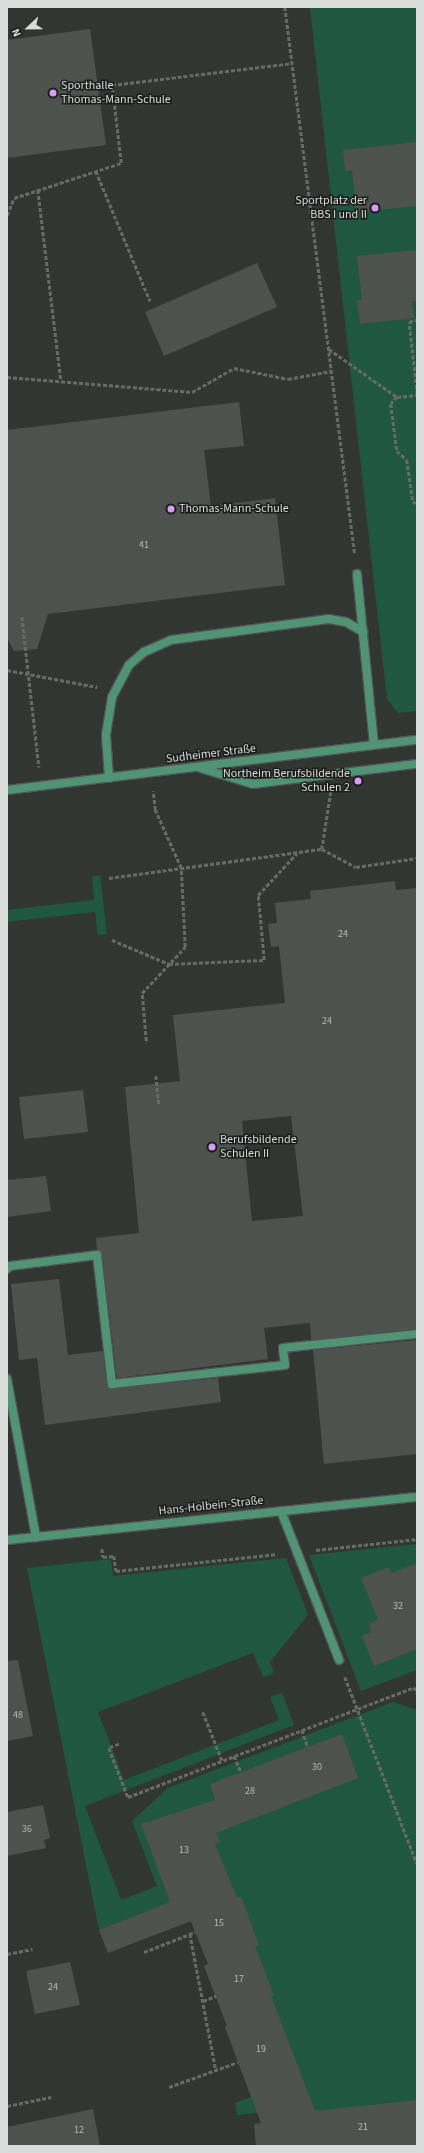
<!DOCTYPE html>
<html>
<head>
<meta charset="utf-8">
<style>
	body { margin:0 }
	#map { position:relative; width:424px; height:2153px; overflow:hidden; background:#313633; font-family:"Source Sans 3",sans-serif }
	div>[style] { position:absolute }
	.green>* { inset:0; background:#205740 }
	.building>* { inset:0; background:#4d524f }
	.path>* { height:2.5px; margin-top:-1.25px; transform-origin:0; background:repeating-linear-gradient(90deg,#666a68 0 4px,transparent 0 6px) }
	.roads { filter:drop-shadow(1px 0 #4f5451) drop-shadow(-1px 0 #4f5451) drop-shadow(0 1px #4f5451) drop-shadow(0 -1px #4f5451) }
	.service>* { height:8px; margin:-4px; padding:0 4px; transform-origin:4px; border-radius:4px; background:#509375 }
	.minor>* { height:8px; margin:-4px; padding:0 4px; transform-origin:4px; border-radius:4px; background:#509375 }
	.dots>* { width:11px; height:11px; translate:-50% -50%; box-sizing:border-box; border:2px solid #1b1d1c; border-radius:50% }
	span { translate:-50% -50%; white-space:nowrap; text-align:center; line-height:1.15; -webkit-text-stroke:3px #1b1d1c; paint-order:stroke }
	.number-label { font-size:10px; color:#b6bab7 }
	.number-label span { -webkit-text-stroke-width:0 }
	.poi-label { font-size:12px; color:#d9dcda }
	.left { translate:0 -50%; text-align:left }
	.right { translate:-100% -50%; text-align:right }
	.street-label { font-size:12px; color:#d9dcda }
	.frame { position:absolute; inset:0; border:8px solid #d9dcda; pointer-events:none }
	.north { position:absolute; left:8px; top:8px; width:40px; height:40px; -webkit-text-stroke:3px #1b1d1c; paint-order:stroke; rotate:248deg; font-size:11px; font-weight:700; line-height:16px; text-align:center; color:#d9dcda }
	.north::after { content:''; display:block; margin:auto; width:14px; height:18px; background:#d9dcda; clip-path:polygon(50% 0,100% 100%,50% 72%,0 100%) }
</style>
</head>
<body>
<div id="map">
	<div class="green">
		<i style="clip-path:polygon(310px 7px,417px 7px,417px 711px,398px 713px,387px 699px)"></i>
		<i style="clip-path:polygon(100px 875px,107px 934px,98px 935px,95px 912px,7px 922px,7px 910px,94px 900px,92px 876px)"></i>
		<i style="clip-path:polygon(417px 1544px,417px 1670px,361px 1691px,309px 1555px)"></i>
		<i style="clip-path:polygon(286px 1558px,308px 1615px,270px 1662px,274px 1673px,263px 1677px,253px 1653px,98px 1712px,124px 1780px,279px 1720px,270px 1697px,282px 1693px,294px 1725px,85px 1806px,121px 1900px,157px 1886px,132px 1821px,168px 1788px,393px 1702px,417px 1710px,417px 2146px,305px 2108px,237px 2115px,235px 2103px,251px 2097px,225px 2027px,227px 2025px,204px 1966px,208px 1964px,191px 1921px,167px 1930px,158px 1907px,99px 1930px,27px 1568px,111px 1559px,113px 1576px)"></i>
	</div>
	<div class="building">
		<i style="clip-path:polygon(90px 29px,106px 145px,7px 158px,7px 40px)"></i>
		<i style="clip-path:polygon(417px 142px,417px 206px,356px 212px,352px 170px,345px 171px,343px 150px)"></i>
		<i style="clip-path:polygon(417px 250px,417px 301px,412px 301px,414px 318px,360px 324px,357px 300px,362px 300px,357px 256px)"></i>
		<i style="clip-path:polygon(257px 263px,277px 307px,164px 356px,145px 312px)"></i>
		<i style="clip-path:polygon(239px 402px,244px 446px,204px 450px,211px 506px,275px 498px,285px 585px,48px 614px,37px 649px,14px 651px,7px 638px,7px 430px)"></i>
		<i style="clip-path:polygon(evenodd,395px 881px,396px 890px,417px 888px,417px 1329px,311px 1340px,310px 1323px,264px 1328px,268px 1359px,117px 1378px,102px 1254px,97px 1250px,96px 1238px,139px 1233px,125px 1087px,180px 1081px,173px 1015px,285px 1003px,279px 946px,271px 947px,268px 924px,277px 923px,275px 903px,311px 899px,310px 891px,395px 881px,291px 1116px,303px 1216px,252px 1221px,242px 1121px,291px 1116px)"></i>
		<i style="clip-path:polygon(83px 1090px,88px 1132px,24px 1139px,19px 1097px)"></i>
		<i style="clip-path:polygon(46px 1176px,51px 1211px,7px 1217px,7px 1180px)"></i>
		<i style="clip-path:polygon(59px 1279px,68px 1355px,103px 1351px,109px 1389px,218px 1378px,221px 1402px,45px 1425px,37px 1358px,19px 1360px,11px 1284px)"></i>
		<i style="clip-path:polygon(417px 1340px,417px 1454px,324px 1464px,313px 1350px)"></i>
		<i style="clip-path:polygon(417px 1563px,417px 1649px,374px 1666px,362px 1636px,371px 1632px,369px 1624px,378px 1620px,361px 1578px,389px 1567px,392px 1573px)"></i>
		<i style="clip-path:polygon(18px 1660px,33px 1736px,7px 1741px,7px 1661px)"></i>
		<i style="clip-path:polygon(342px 1734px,358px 1778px,216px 1833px,220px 1842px,215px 1844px,237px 1898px,241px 1897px,259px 1945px,255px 1946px,274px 1995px,271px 1996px,315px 2111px,417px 2100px,417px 2146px,256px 2146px,254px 2124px,261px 2123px,225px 2027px,227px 2026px,204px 1966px,208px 1964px,191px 1921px,108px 1953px,99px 1930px,170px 1902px,141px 1824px,215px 1800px,210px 1784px)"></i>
		<i style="clip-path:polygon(43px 1805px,50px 1838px,44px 1840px,46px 1848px,7px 1856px,7px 1812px)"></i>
		<i style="clip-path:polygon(70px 1962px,80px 2005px,35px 2014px,26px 1971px)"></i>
		<i style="clip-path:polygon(93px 2109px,100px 2146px,7px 2146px,7px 2127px)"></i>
	</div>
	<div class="path">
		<i style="left:285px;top:7px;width:552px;rotate:82.72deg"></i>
		<i style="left:96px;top:171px;width:141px;rotate:67.4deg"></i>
		<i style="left:38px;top:190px;width:192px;rotate:83.1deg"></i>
		<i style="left:7px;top:215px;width:18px;rotate:-68deg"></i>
		<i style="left:14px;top:198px;width:113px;rotate:-18.1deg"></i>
		<i style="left:121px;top:163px;width:79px;rotate:-96.6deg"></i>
		<i style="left:112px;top:85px;width:182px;rotate:-6.9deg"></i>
		<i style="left:329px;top:349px;width:83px;rotate:35.2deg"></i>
		<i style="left:397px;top:397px;width:20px;rotate:-6deg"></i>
		<i style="left:7px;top:377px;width:186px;rotate:4.6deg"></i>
		<i style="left:192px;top:392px;width:48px;rotate:-29.7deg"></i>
		<i style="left:234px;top:368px;width:55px;rotate:11.5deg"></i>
		<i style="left:288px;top:379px;width:44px;rotate:-10.5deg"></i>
		<i style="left:417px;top:395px;width:73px;rotate:-96.3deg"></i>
		<i style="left:409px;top:322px;width:8px;rotate:-14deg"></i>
		<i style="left:397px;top:397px;width:9px;rotate:131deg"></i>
		<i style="left:391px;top:404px;width:47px;rotate:82.7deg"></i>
		<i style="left:397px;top:451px;width:13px;rotate:42deg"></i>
		<i style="left:407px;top:460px;width:41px;rotate:81.7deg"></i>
		<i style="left:413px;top:501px;width:6px;rotate:45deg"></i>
		<i style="left:22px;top:617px;width:151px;rotate:83.5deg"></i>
		<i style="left:7px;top:670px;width:92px;rotate:10.7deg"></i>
		<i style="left:331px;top:792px;width:58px;rotate:99deg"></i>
		<i style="left:322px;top:849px;width:38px;rotate:28deg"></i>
		<i style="left:356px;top:867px;width:62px;rotate:-8.4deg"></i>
		<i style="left:109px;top:878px;width:215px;rotate:-7.8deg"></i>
		<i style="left:112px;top:940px;width:62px;rotate:22.8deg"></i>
		<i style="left:169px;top:964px;width:95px;rotate:-2.4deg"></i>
		<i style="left:264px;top:960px;width:65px;rotate:-95.3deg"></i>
		<i style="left:258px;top:895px;width:57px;rotate:-47.1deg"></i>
		<i style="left:146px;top:1041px;width:48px;rotate:-94.8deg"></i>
		<i style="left:142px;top:993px;width:63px;rotate:-46.9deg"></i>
		<i style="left:185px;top:947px;width:79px;rotate:-92.9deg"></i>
		<i style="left:181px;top:868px;width:64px;rotate:-114.1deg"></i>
		<i style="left:155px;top:810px;width:19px;rotate:-96deg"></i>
		<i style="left:156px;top:1076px;width:28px;rotate:84deg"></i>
		<i style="left:102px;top:1549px;width:8px;rotate:83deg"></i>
		<i style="left:103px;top:1557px;width:11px;rotate:-5deg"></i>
		<i style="left:114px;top:1556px;width:15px;rotate:82deg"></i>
		<i style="left:116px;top:1571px;width:162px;rotate:-6deg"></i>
		<i style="left:316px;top:1550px;width:102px;rotate:-6.2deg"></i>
		<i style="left:345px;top:1677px;width:200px;rotate:68.9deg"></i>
		<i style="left:203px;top:1712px;width:52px;rotate:68.4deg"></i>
		<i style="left:302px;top:1730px;width:18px;rotate:71deg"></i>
		<i style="left:119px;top:1744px;width:11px;rotate:158deg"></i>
		<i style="left:109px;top:1748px;width:53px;rotate:68.8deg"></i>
		<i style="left:128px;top:1797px;width:306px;rotate:-21deg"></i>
		<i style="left:414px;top:1687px;width:7px;rotate:63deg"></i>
		<i style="left:234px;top:1756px;width:17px;rotate:66deg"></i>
		<i style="left:190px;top:1934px;width:138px;rotate:79.2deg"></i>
		<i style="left:144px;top:1952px;width:55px;rotate:-21.4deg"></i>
		<i style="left:7px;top:1954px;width:26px;rotate:-11deg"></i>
		<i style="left:203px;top:2001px;width:14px;rotate:-21deg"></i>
		<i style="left:169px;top:2087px;width:73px;rotate:-19.9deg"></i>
		<i style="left:7px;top:2106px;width:45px;rotate:-11.6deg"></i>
	</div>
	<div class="roads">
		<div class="service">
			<i style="left:357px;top:574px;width:171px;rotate:84.3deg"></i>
			<i style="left:200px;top:768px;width:55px;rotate:16.8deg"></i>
			<i style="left:253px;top:784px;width:165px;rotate:-7deg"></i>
			<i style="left:109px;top:778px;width:43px;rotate:-94deg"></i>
			<i style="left:106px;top:735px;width:38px;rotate:-81deg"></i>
			<i style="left:112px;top:697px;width:36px;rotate:-62deg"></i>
			<i style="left:129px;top:665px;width:20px;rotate:-41deg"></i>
			<i style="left:144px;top:652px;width:30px;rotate:-24deg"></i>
			<i style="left:171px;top:640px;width:159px;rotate:-7.6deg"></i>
			<i style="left:329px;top:619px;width:17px;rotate:10deg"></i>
			<i style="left:346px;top:622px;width:20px;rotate:30deg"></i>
			<i style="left:7px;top:1269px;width:4px;rotate:-45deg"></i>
			<i style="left:10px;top:1266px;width:88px;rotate:-7.2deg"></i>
			<i style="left:97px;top:1255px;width:130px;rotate:83.4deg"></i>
			<i style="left:112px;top:1384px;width:174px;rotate:-6.3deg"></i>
			<i style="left:285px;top:1365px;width:17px;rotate:-97deg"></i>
			<i style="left:283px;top:1348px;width:135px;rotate:-6deg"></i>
			<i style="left:7px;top:1379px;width:161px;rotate:79.6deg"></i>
			<i style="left:281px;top:1511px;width:160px;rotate:68.7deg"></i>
		</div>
		<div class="minor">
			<i style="left:7px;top:790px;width:413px;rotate:-7deg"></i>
			<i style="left:7px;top:1540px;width:412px;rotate:-6deg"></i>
		</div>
	</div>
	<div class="dots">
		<i style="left:53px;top:93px;background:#d89bf8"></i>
		<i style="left:375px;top:208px;background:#d89bf8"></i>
		<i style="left:171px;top:509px;background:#d89bf8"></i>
		<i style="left:358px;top:781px;background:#d89bf8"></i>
		<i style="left:212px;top:1147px;background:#d89bf8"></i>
	</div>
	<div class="number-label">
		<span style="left:144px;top:546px">41</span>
		<span style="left:343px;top:935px">24</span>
		<span style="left:327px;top:1022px">24</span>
		<span style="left:398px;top:1607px">32</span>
		<span style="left:18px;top:1716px">48</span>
		<span style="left:317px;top:1768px">30</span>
		<span style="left:250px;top:1792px">28</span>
		<span style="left:27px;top:1830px">36</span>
		<span style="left:184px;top:1851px">13</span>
		<span style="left:219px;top:1924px">15</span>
		<span style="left:239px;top:1980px">17</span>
		<span style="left:53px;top:1988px">24</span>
		<span style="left:261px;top:2050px">19</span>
		<span style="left:363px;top:2128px">21</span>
		<span style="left:79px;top:2131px">12</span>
	</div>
	<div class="poi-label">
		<span class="left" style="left:61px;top:93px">Sporthalle<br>Thomas-Mann-Schule</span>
		<span class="right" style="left:367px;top:208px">Sportplatz der<br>BBS I und II</span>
		<span class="left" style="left:179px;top:509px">Thomas-Mann-Schule</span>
		<span class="right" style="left:350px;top:781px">Northeim Berufsbildende<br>Schulen 2</span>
		<span class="left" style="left:220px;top:1147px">Berufsbildende<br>Schulen II</span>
	</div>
	<div class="street-label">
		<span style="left:211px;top:754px;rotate:-7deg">Sudheimer Straße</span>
		<span style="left:211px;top:1506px;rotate:-6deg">Hans-Holbein-Straße</span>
	</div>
	<div class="frame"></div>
	<div class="north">N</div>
</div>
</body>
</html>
